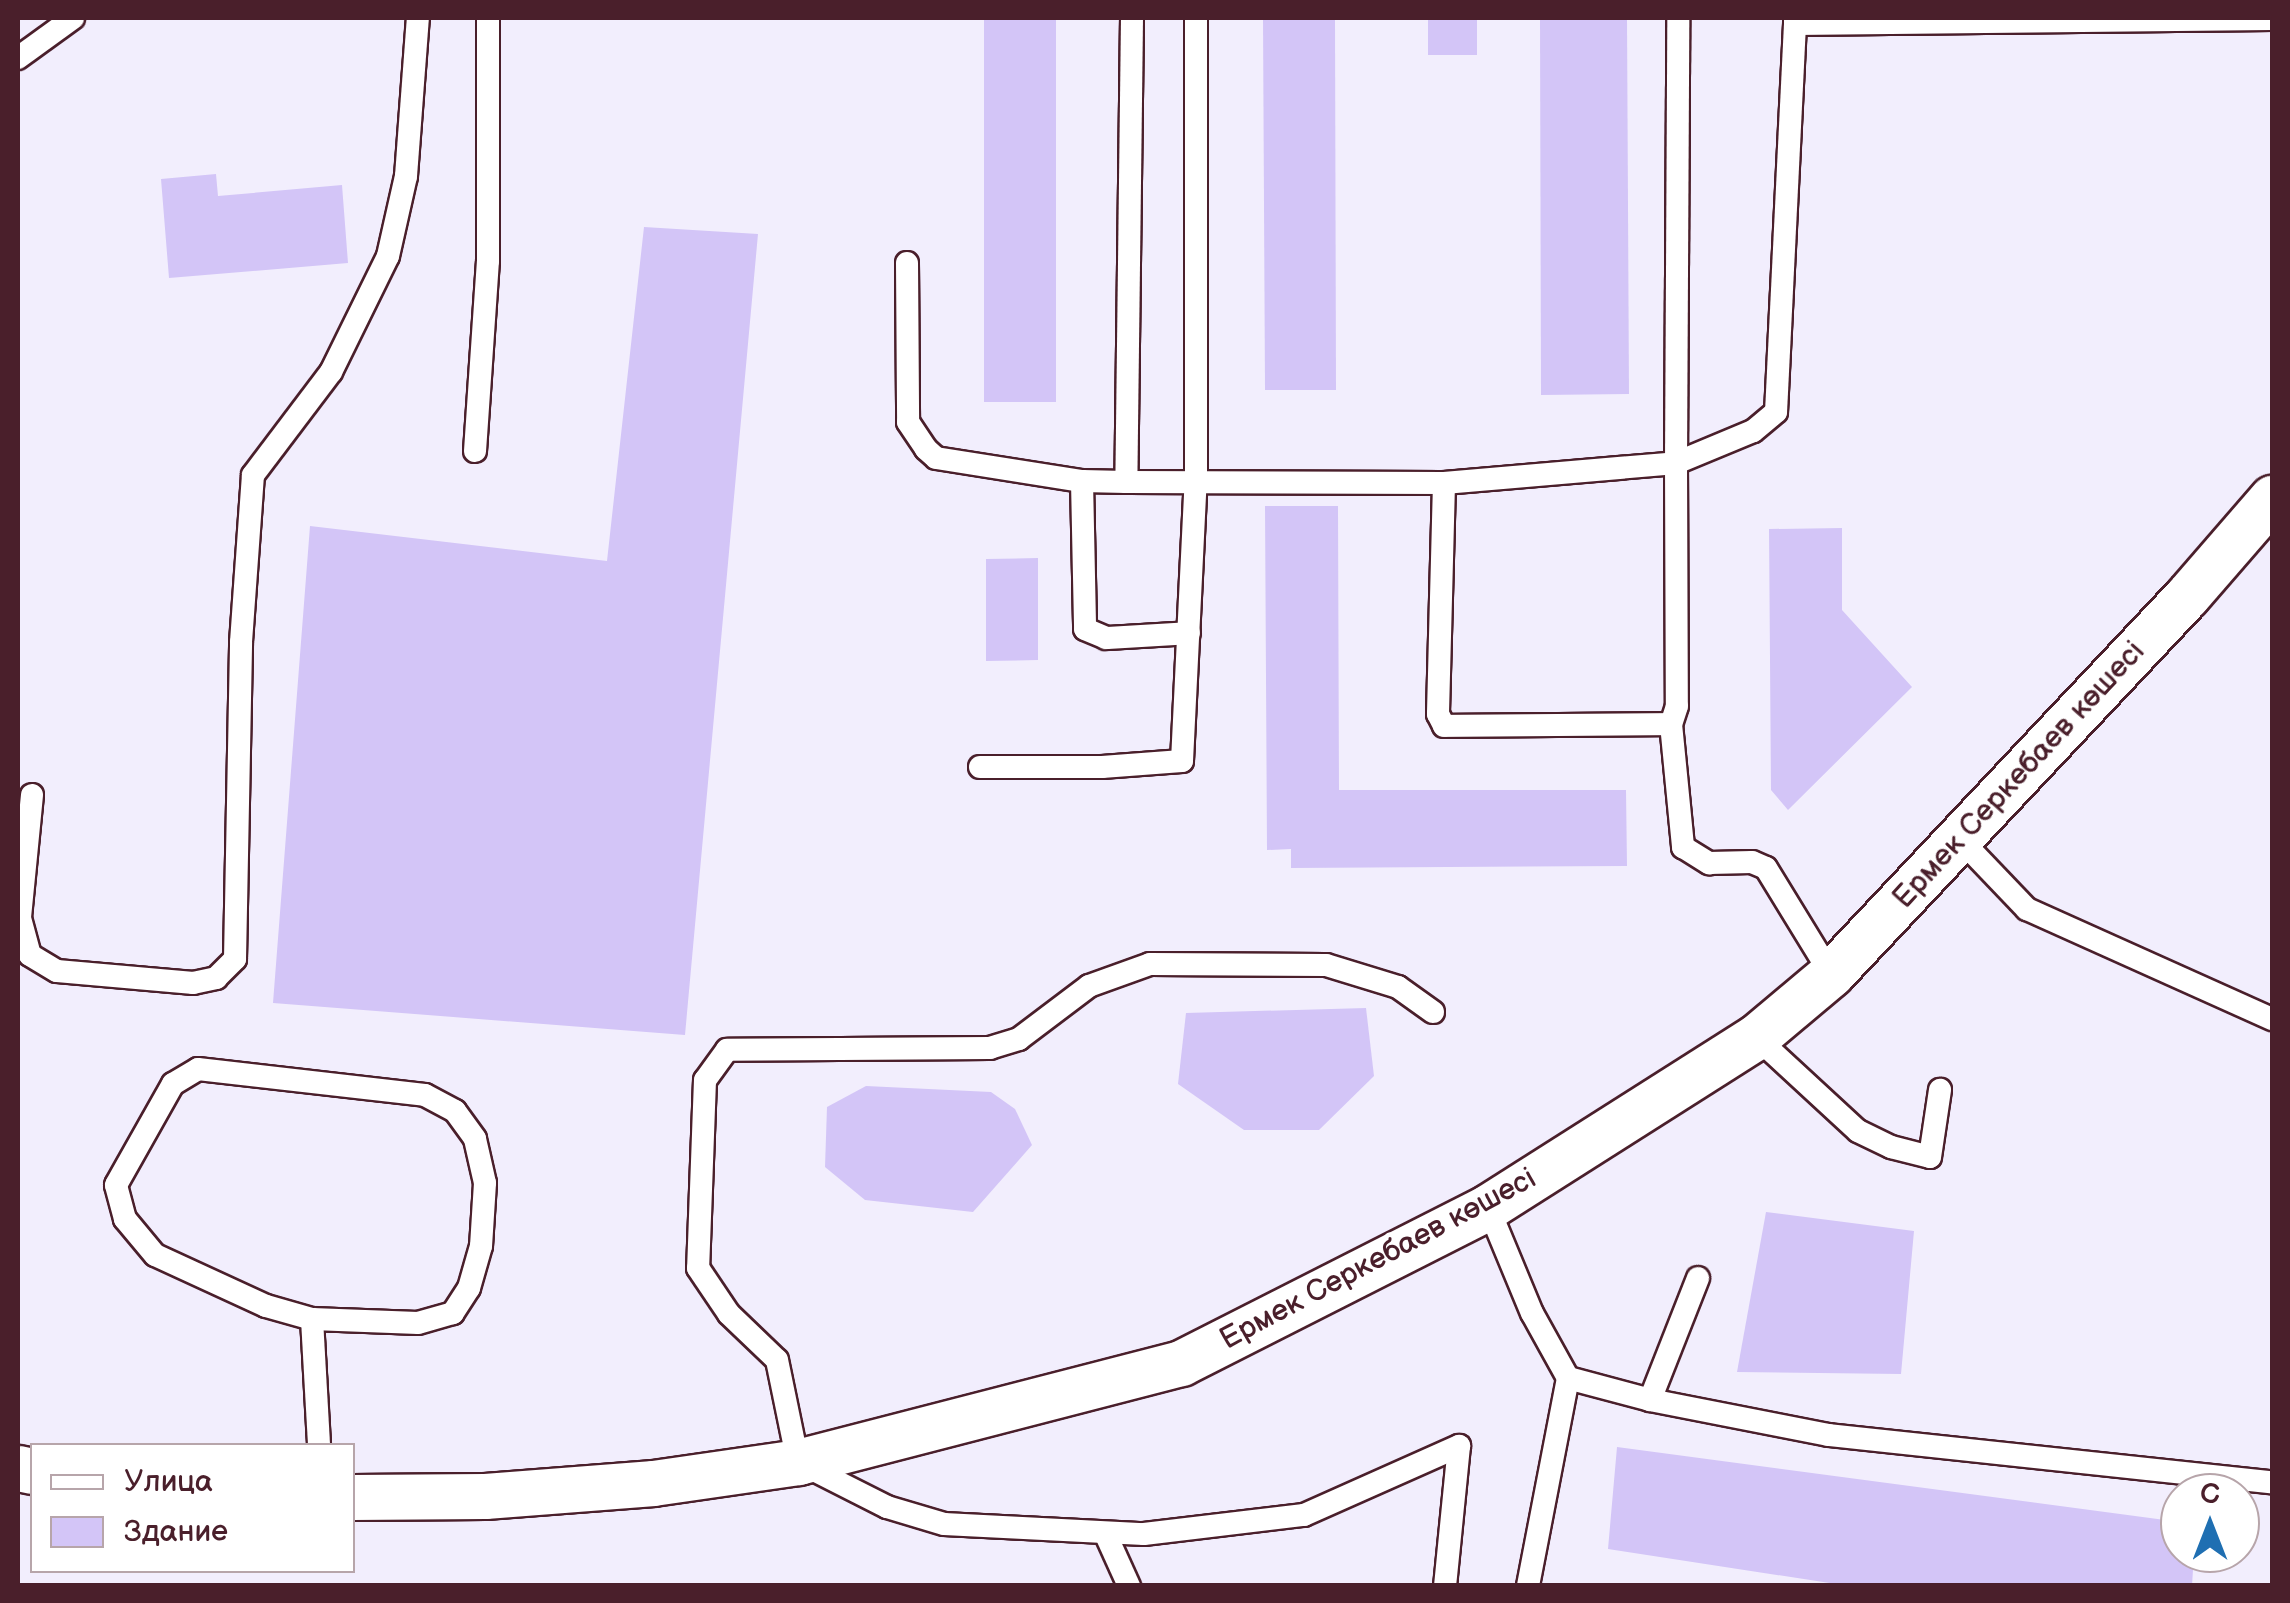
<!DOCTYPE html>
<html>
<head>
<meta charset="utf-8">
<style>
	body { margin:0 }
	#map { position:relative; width:2290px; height:1603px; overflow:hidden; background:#f2eefd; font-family:"Balsamiq Sans",sans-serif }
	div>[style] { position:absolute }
	.building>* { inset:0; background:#d3c5f7 }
	.roads { filter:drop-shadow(2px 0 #4a1f2b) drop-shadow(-2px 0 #4a1f2b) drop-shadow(0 2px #4a1f2b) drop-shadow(0 -2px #4a1f2b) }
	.service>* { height:22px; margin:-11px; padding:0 11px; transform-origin:11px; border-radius:11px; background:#fff }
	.minor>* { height:45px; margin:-22.5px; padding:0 22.5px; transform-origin:22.5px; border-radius:22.5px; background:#fff }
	span { translate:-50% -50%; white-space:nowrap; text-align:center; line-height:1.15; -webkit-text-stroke:9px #fff; paint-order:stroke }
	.street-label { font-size:30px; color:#4a1f2b }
	.frame { position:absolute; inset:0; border:20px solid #4a1f2b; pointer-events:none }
	.legend { position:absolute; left:30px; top:1443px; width:325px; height:130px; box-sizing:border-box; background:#fff; border:2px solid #b7a5aa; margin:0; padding:12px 18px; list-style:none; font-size:30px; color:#4a1f2b }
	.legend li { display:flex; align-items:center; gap:20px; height:50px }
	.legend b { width:50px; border:2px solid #b7a5aa }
	.north { position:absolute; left:2160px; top:1473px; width:100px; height:100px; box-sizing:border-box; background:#fff; border:2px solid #b7a5aa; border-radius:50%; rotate:0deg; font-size:28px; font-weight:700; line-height:40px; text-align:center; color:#4a1f2b }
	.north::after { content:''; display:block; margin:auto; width:35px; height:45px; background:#1f6fb2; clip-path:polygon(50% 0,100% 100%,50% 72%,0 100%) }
</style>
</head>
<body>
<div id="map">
	<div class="building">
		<i style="clip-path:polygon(984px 18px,1056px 18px,1056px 402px,984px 402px)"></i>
		<i style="clip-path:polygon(1263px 18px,1335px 18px,1336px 390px,1265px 390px)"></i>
		<i style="clip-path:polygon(1428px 18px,1477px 18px,1477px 55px,1428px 55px)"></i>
		<i style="clip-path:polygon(1540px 18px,1627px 18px,1629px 394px,1541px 395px)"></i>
		<i style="clip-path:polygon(216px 174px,218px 196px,342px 185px,348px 263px,169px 278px,161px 179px)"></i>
		<i style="clip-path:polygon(644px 227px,758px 234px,685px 1035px,273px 1003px,310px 526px,607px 561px)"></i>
		<i style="clip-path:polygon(1265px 506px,1338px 506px,1339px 790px,1626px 790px,1627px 866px,1291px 868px,1291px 849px,1267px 850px)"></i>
		<i style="clip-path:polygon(1842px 528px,1842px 610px,1912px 687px,1788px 810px,1771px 790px,1769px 529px)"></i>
		<i style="clip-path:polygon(1038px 558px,1038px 660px,986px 661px,986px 559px)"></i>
		<i style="clip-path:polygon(1366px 1008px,1374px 1076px,1319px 1130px,1244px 1130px,1178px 1084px,1186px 1013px)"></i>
		<i style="clip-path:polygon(866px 1086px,991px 1092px,1015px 1109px,1032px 1145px,973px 1212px,865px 1200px,825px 1167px,827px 1107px)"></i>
		<i style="clip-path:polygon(1766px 1212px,1914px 1231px,1901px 1374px,1737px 1372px)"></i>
		<i style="clip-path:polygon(1617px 1447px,2180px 1522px,2180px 1553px,2194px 1553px,2192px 1586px,1849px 1586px,1608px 1549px)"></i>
	</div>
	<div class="roads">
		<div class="service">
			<i style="left:1132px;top:18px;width:464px;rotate:90.7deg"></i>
			<i style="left:1126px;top:482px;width:318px;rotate:0.2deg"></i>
			<i style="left:1444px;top:483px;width:233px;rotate:-4.9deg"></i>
			<i style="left:1676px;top:463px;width:445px;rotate:-89.7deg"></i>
			<i style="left:1795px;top:18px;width:6px;rotate:90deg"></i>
			<i style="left:1795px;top:24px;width:477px;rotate:-0.6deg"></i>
			<i style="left:1795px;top:24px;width:388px;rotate:92.8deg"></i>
			<i style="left:1776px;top:412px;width:30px;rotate:140deg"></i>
			<i style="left:1753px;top:431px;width:83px;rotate:157.4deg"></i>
			<i style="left:1676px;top:463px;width:243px;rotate:89.8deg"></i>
			<i style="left:1677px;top:706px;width:19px;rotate:108deg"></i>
			<i style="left:1671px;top:724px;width:124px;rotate:84.4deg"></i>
			<i style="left:1683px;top:847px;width:31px;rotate:32deg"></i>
			<i style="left:1709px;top:863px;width:43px;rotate:-1.3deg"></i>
			<i style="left:1752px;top:862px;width:15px;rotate:23deg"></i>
			<i style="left:1766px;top:868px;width:124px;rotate:58.5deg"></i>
			<i style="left:18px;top:58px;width:68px;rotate:-36deg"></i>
			<i style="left:907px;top:263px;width:159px;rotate:89.6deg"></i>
			<i style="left:908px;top:422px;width:32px;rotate:56deg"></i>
			<i style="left:926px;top:449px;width:13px;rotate:42deg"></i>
			<i style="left:936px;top:458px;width:148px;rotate:9deg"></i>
			<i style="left:1082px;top:481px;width:44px;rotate:1.3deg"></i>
			<i style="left:475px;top:451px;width:190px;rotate:-86.1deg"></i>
			<i style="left:488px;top:261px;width:243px;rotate:-90deg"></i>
			<i style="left:1082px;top:481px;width:148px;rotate:88.8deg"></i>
			<i style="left:1085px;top:629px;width:23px;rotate:23deg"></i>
			<i style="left:1106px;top:638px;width:83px;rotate:-3.4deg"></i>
			<i style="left:1444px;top:483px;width:231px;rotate:91.5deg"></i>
			<i style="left:1438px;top:714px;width:13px;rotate:63deg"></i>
			<i style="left:1444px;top:726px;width:227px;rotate:-0.5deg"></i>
			<i style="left:980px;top:767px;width:122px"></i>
			<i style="left:1102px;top:767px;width:80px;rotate:-4.3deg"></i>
			<i style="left:1182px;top:761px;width:282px;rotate:-87.2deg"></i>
			<i style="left:1196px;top:479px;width:461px;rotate:-90deg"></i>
			<i style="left:32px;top:795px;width:124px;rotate:95.6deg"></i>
			<i style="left:20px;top:918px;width:38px;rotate:75deg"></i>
			<i style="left:30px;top:955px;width:31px;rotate:31deg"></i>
			<i style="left:57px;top:971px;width:137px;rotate:5deg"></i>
			<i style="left:193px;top:983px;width:24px;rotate:-12deg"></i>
			<i style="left:216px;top:978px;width:27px;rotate:-45deg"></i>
			<i style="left:235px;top:959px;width:317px;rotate:-88.9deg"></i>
			<i style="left:241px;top:642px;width:167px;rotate:-85.9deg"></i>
			<i style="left:253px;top:475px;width:129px;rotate:-52.9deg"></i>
			<i style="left:331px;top:372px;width:129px;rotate:-63.8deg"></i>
			<i style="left:388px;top:256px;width:82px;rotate:-77.3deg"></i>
			<i style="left:406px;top:176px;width:158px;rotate:-85.7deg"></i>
			<i style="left:1960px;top:839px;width:97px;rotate:46.3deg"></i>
			<i style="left:2027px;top:909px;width:269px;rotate:24.2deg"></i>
			<i style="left:1433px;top:1012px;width:43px;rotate:-144.5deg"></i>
			<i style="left:1398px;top:987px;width:75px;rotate:-163deg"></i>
			<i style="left:1326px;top:965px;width:176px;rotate:-179.7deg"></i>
			<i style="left:1150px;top:964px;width:65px;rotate:160.2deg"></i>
			<i style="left:1089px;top:986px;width:88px;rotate:142.9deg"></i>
			<i style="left:1019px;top:1039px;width:30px;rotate:163deg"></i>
			<i style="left:990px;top:1048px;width:263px;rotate:179.6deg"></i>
			<i style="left:727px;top:1050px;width:37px;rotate:126deg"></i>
			<i style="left:705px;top:1080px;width:188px;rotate:92.1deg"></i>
			<i style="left:698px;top:1268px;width:55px;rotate:56deg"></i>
			<i style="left:729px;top:1314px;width:66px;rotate:43.8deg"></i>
			<i style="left:777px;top:1360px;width:104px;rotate:78.4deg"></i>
			<i style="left:798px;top:1462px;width:100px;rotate:26.8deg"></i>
			<i style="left:887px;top:1507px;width:59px;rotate:16.6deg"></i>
			<i style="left:944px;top:1524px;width:200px;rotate:2.9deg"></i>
			<i style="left:1144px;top:1534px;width:161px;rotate:-6.8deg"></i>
			<i style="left:1304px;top:1515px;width:170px;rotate:-24deg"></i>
			<i style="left:1459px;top:1446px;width:141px;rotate:95.7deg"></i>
			<i style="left:1756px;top:1037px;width:139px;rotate:42.7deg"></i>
			<i style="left:1858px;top:1131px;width:37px;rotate:26deg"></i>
			<i style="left:1891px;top:1147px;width:40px;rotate:14.4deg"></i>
			<i style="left:1930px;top:1157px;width:68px;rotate:-81.5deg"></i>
			<i style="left:198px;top:1069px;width:228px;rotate:6.5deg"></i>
			<i style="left:425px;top:1095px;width:34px;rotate:28deg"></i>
			<i style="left:455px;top:1111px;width:34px;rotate:54deg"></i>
			<i style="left:475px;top:1139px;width:45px;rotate:77.2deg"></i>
			<i style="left:485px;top:1183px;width:63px;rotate:93.6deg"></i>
			<i style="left:481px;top:1246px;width:44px;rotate:105.9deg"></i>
			<i style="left:469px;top:1288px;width:30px;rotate:123deg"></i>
			<i style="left:453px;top:1313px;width:36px;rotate:164deg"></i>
			<i style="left:418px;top:1323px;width:106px;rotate:-177.8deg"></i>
			<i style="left:312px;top:1319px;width:48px;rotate:-164.2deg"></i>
			<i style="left:266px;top:1306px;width:122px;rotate:-155.3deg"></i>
			<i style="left:155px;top:1255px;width:47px;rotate:-129.8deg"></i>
			<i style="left:125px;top:1219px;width:35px;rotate:-105deg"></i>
			<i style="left:116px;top:1185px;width:116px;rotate:-60.6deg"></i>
			<i style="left:173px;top:1084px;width:29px;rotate:-31deg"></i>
			<i style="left:1488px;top:1207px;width:115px;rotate:67.5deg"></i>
			<i style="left:1532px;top:1313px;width:74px;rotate:61deg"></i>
			<i style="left:1568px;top:1378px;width:212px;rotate:100.9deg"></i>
			<i style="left:312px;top:1319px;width:127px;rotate:86.8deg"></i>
			<i style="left:1568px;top:1378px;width:85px;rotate:15deg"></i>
			<i style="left:1650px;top:1400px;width:182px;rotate:11.1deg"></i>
			<i style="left:1829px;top:1435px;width:445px;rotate:6.1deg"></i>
			<i style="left:1650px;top:1400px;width:131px;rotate:-68.5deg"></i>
			<i style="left:1106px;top:1535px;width:56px;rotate:65.7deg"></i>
		</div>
		<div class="minor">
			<i style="left:18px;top:1468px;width:14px;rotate:12deg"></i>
			<i style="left:352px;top:1497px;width:133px;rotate:-0.4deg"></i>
			<i style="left:485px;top:1496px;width:169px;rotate:-4.4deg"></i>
			<i style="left:653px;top:1483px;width:147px;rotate:-8.2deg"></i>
			<i style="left:798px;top:1462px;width:396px;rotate:-14.5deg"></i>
			<i style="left:1181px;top:1363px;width:344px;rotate:-26.9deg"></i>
			<i style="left:1488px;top:1207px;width:317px;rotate:-32.4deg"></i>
			<i style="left:1756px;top:1037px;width:98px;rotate:-40deg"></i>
			<i style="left:1831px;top:974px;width:519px;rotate:-46.72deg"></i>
			<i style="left:2187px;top:596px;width:130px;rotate:-49.1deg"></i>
		</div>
	</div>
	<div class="street-label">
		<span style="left:2019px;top:775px;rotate:-47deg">Ермек Серкебаев көшесі</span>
		<span style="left:1378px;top:1259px;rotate:-28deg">Ермек Серкебаев көшесі</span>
	</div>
	<div class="frame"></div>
	<ul class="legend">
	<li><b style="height:12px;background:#fff"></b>Улица</li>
	<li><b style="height:28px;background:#d3c5f7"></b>Здание</li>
	</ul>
	<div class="north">С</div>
</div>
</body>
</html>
